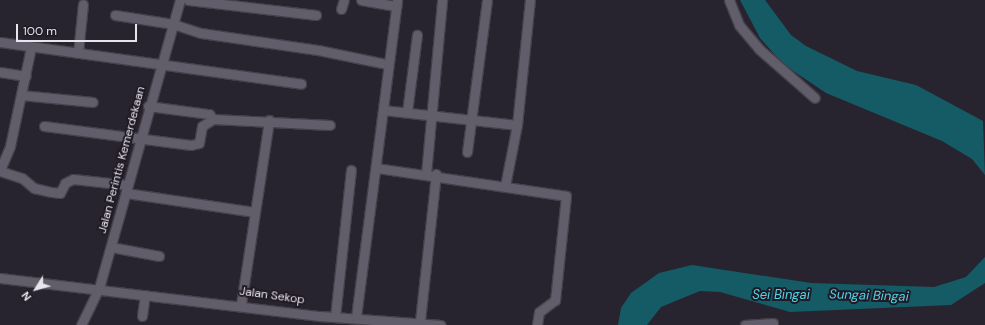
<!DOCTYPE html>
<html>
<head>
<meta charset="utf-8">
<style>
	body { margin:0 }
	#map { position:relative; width:985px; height:325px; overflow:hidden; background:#28242f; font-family:"DM Sans",sans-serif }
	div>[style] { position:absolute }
	.water>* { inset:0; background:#145b65 }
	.roads { filter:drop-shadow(1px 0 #45414a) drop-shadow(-1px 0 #45414a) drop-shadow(0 1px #45414a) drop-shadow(0 -1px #45414a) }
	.minor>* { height:9px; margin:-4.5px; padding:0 4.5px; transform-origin:4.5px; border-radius:4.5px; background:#625d6a }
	span { translate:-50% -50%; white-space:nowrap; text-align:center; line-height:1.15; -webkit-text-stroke:4px #1f1a25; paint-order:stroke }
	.street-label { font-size:12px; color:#e8e5ed }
	.water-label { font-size:13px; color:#53d4e8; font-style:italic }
	.north { position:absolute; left:16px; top:269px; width:40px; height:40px; -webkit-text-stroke:3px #1f1a25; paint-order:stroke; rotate:233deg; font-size:11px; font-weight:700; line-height:16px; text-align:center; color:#e8e5ed }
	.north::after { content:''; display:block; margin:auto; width:14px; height:18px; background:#e8e5ed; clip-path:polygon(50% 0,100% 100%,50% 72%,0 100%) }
	.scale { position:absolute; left:16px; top:24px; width:121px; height:18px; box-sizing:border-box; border:2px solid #e8e5ed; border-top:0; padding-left:5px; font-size:12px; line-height:14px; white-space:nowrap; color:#e8e5ed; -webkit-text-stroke:3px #1f1a25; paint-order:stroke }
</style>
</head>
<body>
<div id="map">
	<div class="water">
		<i style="clip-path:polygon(740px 0,765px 0,791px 35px,806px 46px,857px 71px,916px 85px,983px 121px,985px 175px,972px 159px,942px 141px,826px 93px,783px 64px,760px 38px)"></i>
		<i style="clip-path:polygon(985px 257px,985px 283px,951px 305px,790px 312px,720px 292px,700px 291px,661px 307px,647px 325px,618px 325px,621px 308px,631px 293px,659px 273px,692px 265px,811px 283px,934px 287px,966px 277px)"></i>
	</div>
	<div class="roads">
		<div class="minor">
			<i style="left:188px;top:0;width:129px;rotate:6.7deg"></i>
			<i style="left:361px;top:0;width:36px;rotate:10deg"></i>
			<i style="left:729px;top:0;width:27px;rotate:68deg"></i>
			<i style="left:739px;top:25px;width:31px;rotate:50deg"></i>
			<i style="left:759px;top:49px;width:74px;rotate:41.2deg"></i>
			<i style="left:341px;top:9px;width:9px;rotate:-72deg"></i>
			<i style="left:115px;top:15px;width:59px;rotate:8.8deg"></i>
			<i style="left:173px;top:24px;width:29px;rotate:18deg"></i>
			<i style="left:201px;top:33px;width:118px;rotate:8.3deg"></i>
			<i style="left:318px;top:50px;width:69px;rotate:11.6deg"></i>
			<i style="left:0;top:42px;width:304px;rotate:7.9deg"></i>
			<i style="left:78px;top:53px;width:49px;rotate:-84.2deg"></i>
			<i style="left:0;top:72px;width:26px;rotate:9deg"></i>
			<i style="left:21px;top:95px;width:72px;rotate:5.6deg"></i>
			<i style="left:148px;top:106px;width:62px;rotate:7.5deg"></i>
			<i style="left:209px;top:114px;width:6px;rotate:51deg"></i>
			<i style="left:383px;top:110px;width:135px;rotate:6.4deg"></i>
			<i style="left:407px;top:112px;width:78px;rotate:-82.6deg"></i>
			<i style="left:44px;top:126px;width:148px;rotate:7.4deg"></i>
			<i style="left:191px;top:145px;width:8px;rotate:-14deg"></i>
			<i style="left:199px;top:143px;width:17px;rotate:-80deg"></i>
			<i style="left:202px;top:126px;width:13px;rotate:-32deg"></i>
			<i style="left:213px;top:119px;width:117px;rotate:2.9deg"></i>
			<i style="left:467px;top:152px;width:153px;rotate:-82.5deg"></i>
			<i style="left:377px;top:168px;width:191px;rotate:8.4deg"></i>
			<i style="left:566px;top:196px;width:105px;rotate:96deg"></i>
			<i style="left:555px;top:300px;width:20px;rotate:143deg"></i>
			<i style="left:539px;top:312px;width:13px;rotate:99deg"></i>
			<i style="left:0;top:170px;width:26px;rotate:-67deg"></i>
			<i style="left:10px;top:146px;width:101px;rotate:-78deg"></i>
			<i style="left:0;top:171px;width:23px;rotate:18deg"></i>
			<i style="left:22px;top:178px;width:16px;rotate:40deg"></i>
			<i style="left:34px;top:188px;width:18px;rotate:13deg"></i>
			<i style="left:52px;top:192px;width:8px;rotate:7deg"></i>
			<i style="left:60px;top:193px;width:11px;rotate:-63deg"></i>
			<i style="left:65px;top:183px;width:9px;rotate:-27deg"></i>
			<i style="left:73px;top:179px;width:55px;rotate:6.2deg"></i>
			<i style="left:426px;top:174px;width:175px;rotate:-84.7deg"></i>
			<i style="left:505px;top:186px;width:62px;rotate:-78.9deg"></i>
			<i style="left:517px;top:125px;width:126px;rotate:-84.1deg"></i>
			<i style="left:126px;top:193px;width:130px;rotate:8.4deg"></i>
			<i style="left:111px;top:247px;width:49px;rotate:10.6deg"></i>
			<i style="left:0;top:278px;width:322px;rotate:6.8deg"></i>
			<i style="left:320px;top:316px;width:121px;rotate:4.3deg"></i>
			<i style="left:241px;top:304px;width:186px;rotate:-81.3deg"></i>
			<i style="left:142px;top:316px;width:21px;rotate:-82deg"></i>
			<i style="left:335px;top:317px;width:148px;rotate:-83.8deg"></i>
			<i style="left:356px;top:317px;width:320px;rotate:-82.6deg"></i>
			<i style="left:420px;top:321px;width:148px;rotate:-83.8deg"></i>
			<i style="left:81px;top:325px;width:41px;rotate:-64.1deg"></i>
			<i style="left:99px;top:288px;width:299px;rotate:-74.3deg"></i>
			<i style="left:745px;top:325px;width:28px;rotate:-4deg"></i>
		</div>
	</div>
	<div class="street-label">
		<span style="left:122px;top:160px;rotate:-75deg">Jalan Perintis Kemerdekaan</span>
		<span style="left:272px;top:296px;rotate:8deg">Jalan Sekop</span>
	</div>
	<div class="water-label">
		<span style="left:781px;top:295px">Sei Bingai</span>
		<span style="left:869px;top:296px;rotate:2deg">Sungai Bingai</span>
	</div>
	<div class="north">N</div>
	<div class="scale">100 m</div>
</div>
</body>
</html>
